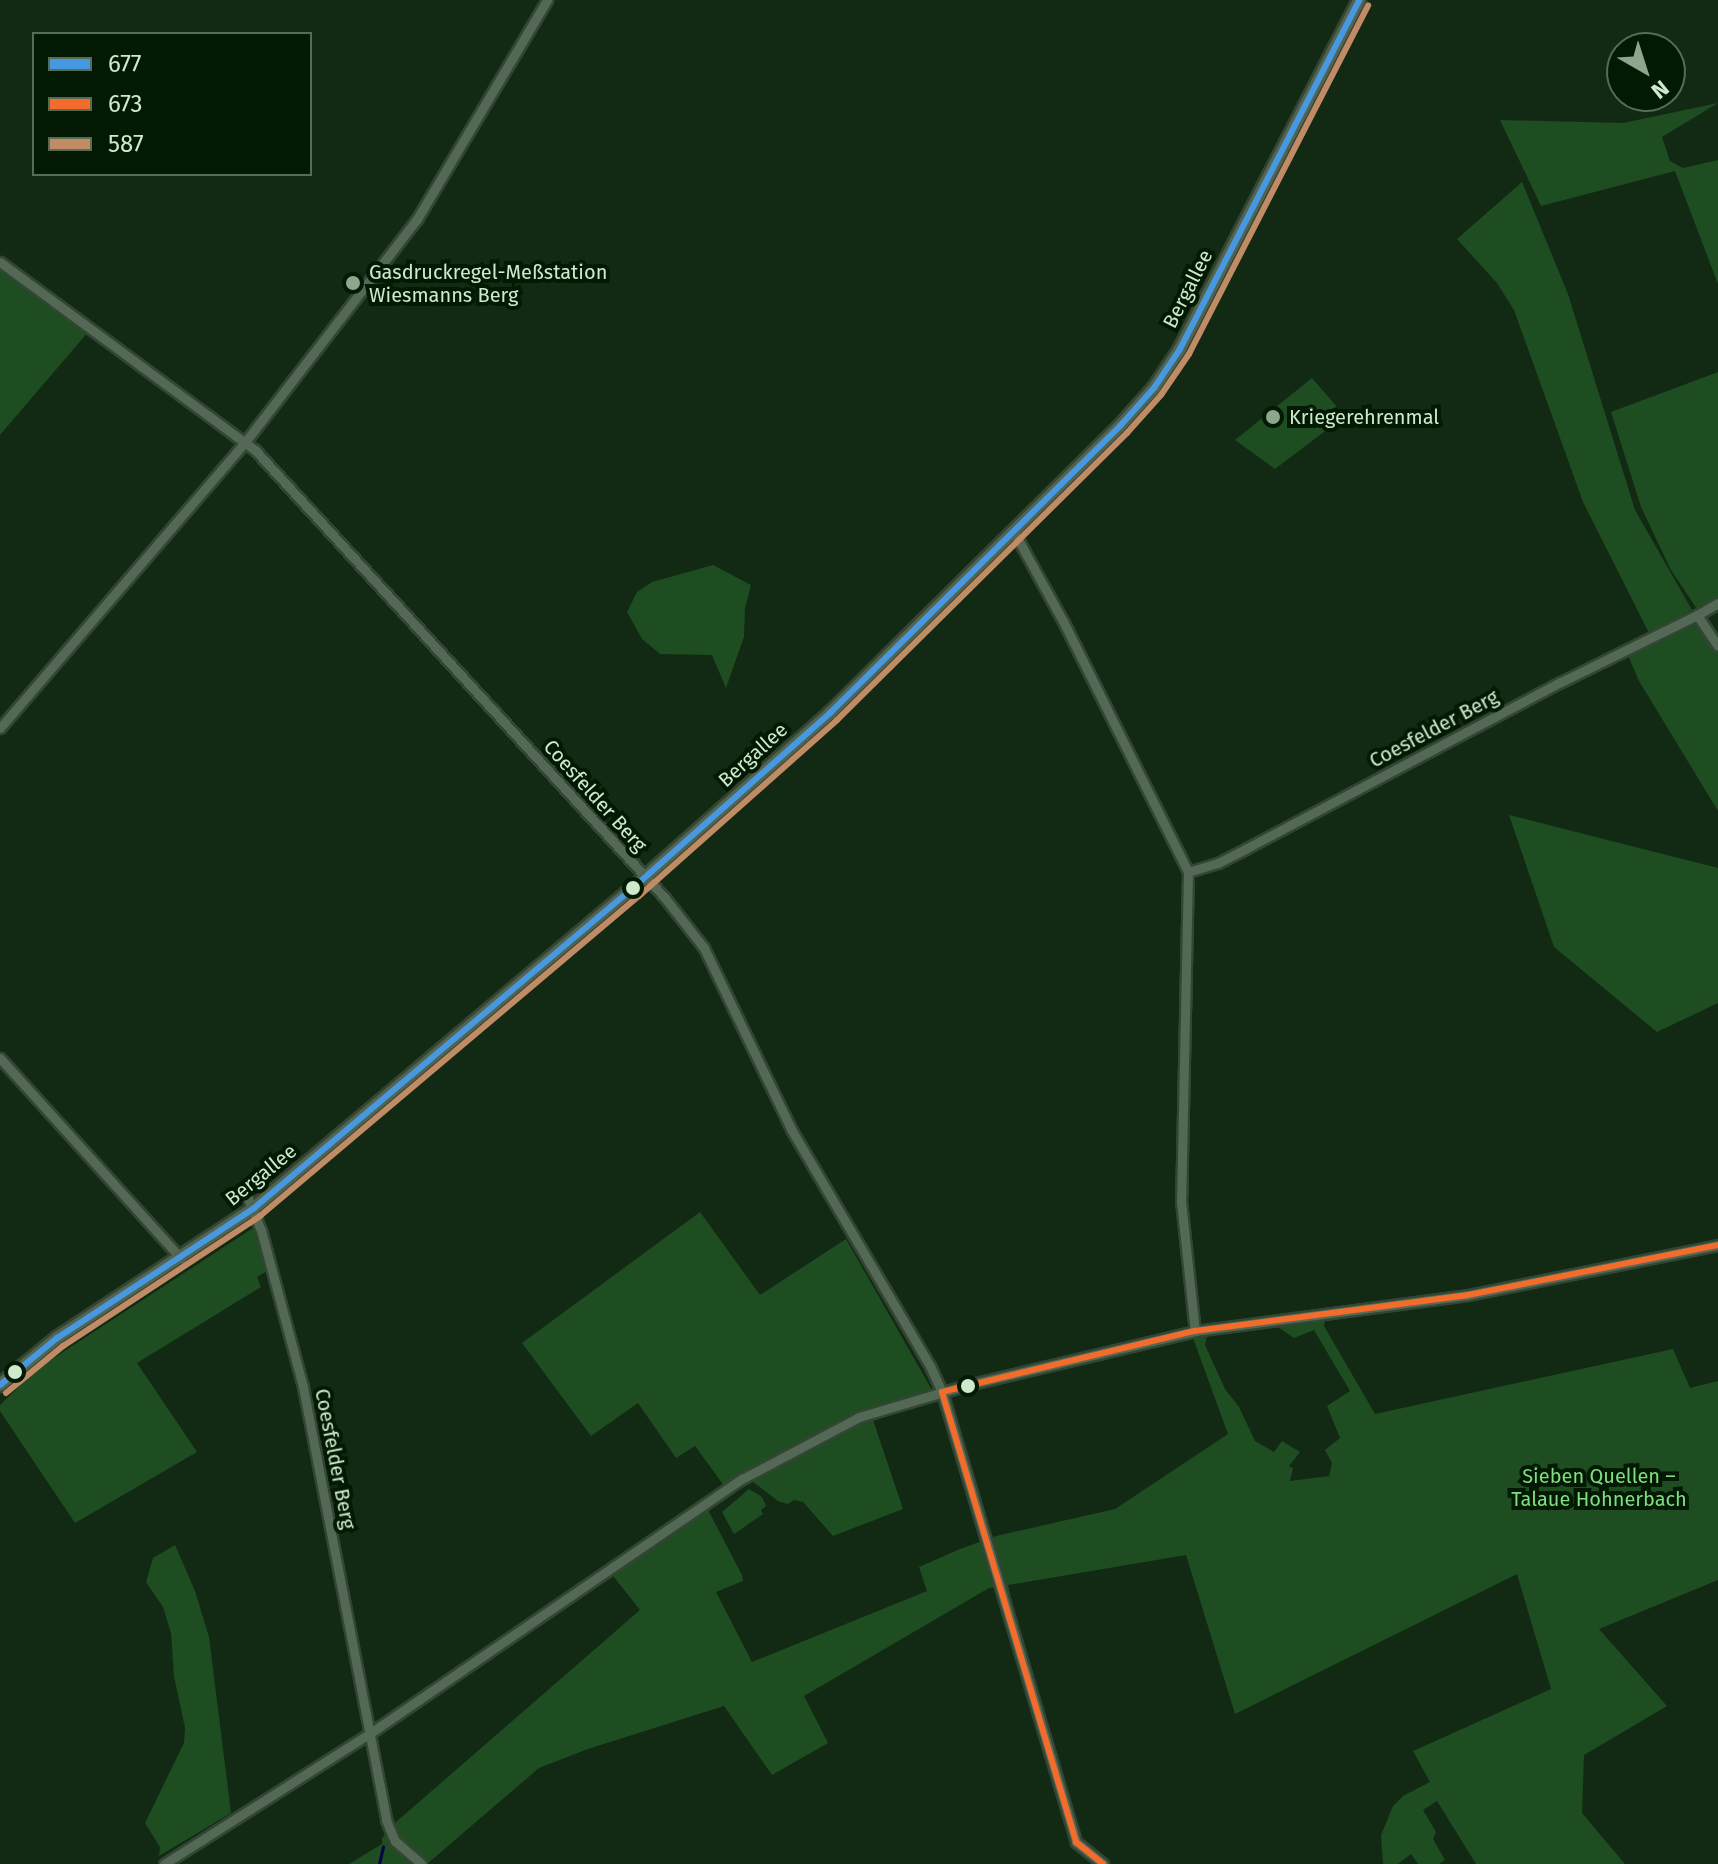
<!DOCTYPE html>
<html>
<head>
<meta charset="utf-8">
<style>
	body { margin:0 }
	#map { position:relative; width:1718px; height:1864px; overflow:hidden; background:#122a14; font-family:"Fira Sans",sans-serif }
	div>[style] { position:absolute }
	.green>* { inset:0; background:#1d4d20 }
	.stream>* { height:3px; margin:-1.5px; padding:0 1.5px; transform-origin:1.5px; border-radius:1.5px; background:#020446 }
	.roads { filter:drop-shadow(2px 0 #334533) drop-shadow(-2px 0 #334533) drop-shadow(0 2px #334533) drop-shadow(0 -2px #334533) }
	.street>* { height:9px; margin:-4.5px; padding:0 4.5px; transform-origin:4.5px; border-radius:4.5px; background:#546955 }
	.secondary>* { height:12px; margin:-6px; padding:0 6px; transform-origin:6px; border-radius:6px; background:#536350 }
	.bus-1>* { height:6px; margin:-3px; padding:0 3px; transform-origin:3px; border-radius:3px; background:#4699e1 }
	.bus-2>* { height:6px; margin:-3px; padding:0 3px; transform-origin:3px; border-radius:3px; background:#f36c2b }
	.bus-3>* { height:6px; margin:-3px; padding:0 3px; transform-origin:3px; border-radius:3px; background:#c18c65 }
	.dots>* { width:22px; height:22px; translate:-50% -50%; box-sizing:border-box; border:4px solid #031904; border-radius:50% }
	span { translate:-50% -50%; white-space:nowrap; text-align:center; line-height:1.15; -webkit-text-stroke:8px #031904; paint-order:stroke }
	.poi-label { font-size:20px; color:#cdebcc }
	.left { translate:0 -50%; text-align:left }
	.street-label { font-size:20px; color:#cdebcc }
	.park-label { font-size:20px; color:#7edf80 }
	.legend { position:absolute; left:32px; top:32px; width:280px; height:144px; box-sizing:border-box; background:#031904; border:2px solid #546d54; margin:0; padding:10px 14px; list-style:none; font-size:24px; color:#cdebcc }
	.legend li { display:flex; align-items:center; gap:16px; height:40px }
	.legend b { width:40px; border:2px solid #546d54 }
	.north { position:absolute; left:1606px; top:32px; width:80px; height:80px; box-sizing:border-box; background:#031904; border:2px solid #546d54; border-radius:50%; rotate:141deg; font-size:22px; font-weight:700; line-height:32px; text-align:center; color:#cdebcc }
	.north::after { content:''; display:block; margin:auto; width:28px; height:36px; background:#8ca78c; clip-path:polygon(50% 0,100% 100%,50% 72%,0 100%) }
</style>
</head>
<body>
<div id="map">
	<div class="green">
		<i style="clip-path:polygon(1718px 103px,1662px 137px,1670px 161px,1683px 168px,1718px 160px,1718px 284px,1675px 171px,1541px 206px,1500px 120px,1623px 123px)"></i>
		<i style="clip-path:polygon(1522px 182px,1568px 294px,1635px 510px,1692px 610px,1649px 633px,1583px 502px,1514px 310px,1497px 283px,1457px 239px)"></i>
		<i style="clip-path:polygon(0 267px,89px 331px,0 435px)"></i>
		<i style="clip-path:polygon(1718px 372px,1718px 597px,1697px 609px,1671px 570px,1641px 507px,1611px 412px)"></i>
		<i style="clip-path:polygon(1312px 378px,1345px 416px,1275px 469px,1235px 440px)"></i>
		<i style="clip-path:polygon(713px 565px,751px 585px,745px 608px,744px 637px,726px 688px,712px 655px,660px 654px,642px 639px,627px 612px,637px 592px,652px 582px)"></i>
		<i style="clip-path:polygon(1697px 618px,1718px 650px,1718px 811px,1639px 681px,1627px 653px)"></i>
		<i style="clip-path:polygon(1509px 815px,1718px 868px,1718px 1003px,1657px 1032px,1554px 947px)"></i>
		<i style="clip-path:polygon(700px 1212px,760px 1295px,846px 1239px,932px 1390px,854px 1413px,725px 1487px,695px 1446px,676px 1458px,638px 1403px,591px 1436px,522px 1343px)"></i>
		<i style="clip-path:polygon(253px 1228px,267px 1271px,257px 1277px,261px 1287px,137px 1363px,197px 1452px,75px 1523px,0 1411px,0 1405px,37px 1369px)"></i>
		<i style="clip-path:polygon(1325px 1319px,1324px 1326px,1375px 1414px,1673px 1349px,1690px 1388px,1718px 1381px,1718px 1580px,1599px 1629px,1667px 1706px,1584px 1755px,1582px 1813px,1625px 1864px,1476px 1864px,1437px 1801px,1423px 1810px,1436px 1832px,1433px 1839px,1445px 1860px,1439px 1864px,1418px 1864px,1411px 1854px,1398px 1864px,1383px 1864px,1381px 1835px,1393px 1806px,1403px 1796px,1430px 1782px,1413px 1751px,1551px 1689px,1517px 1574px,1235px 1714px,1186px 1555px,1008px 1585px,1029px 1667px,1004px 1586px,989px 1588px,804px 1696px,828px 1743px,772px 1775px,724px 1706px,588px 1749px,539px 1768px,427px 1864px,349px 1864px,382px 1844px,382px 1838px,396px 1822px,640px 1610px,610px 1572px,707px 1508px,742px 1575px,743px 1581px,716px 1592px,752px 1662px,927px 1591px,919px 1567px,960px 1549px,996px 1536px,1115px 1509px,1228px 1434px,1193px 1338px,1207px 1336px,1205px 1345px,1225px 1389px,1239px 1407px,1255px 1441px,1274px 1452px,1282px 1441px,1300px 1452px,1289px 1466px,1293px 1468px,1290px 1481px,1329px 1476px,1332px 1463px,1325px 1450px,1340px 1438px,1327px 1406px,1350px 1391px,1314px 1330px,1294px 1338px,1278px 1327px)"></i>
		<i style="clip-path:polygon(872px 1417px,903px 1509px,833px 1536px,803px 1502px,794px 1500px,788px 1504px,778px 1501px,753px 1482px,753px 1479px,856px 1422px)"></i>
		<i style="clip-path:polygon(749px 1489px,762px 1497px,766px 1506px,761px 1510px,763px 1514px,734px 1534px,722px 1512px)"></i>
		<i style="clip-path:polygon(175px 1545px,195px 1591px,209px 1637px,231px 1813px,159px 1856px,160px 1847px,145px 1823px,184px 1743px,185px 1728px,174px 1676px,171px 1633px,163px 1607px,146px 1582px,153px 1558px)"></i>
	</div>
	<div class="stream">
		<i style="left:379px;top:1864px;width:18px;rotate:-77deg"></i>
	</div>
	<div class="roads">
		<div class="street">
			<i style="left:0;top:262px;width:317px;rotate:36.4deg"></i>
			<i style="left:255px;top:450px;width:607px;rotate:47.54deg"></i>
			<i style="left:665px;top:898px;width:63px;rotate:52deg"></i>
			<i style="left:704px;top:948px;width:201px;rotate:64.3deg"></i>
			<i style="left:791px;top:1129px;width:275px;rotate:59.6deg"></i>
			<i style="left:930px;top:1366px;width:29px;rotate:65deg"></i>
			<i style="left:942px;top:1392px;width:470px;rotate:73.4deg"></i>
			<i style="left:1076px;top:1842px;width:35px;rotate:39deg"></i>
			<i style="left:1014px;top:532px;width:104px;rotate:61.2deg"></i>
			<i style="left:1064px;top:623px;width:278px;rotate:63.5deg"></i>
			<i style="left:1188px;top:872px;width:329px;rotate:91.2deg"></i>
			<i style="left:1181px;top:1201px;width:131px;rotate:83.9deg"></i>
			<i style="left:1718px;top:603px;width:24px;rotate:150deg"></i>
			<i style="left:1697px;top:615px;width:37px;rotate:56deg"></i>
			<i style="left:0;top:728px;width:378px;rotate:-49.4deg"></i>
			<i style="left:246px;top:441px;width:280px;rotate:-52.4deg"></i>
			<i style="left:417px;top:219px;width:255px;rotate:-59.3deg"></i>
			<i style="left:1188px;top:872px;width:31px;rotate:-17deg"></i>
			<i style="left:1218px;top:863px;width:33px;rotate:-27deg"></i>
			<i style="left:1247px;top:848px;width:355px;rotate:-27.9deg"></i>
			<i style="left:1561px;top:682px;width:152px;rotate:-26.2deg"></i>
			<i style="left:0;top:1058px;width:270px;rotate:47.9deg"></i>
			<i style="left:247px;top:1196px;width:37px;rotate:68deg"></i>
			<i style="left:261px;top:1230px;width:163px;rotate:75deg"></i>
			<i style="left:303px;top:1387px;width:441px;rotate:79.1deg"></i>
			<i style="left:386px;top:1820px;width:23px;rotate:67deg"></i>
			<i style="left:395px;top:1841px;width:35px;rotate:41deg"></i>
			<i style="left:164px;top:1864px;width:243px;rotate:-32.4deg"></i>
			<i style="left:369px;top:1734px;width:452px;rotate:-34.4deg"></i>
			<i style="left:742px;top:1479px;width:132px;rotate:-27.9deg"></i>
			<i style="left:859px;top:1417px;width:113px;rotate:-16.5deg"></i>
			<i style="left:967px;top:1385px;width:234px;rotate:-13.3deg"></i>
			<i style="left:1195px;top:1331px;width:275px;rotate:-7.5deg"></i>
			<i style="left:1468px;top:1295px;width:255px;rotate:-11.3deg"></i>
		</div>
		<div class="secondary">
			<i style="left:0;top:1385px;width:74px;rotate:-39.5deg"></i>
			<i style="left:57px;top:1338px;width:236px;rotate:-33.4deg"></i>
			<i style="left:254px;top:1208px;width:496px;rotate:-40.2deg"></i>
			<i style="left:633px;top:888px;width:264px;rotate:-41.6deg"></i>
			<i style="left:830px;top:713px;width:408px;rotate:-44.7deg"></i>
			<i style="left:1120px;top:426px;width:51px;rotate:-48.2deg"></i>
			<i style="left:1154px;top:388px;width:47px;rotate:-56.3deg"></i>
			<i style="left:1180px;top:349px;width:392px;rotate:-62.8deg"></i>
		</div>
	</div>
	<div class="bus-1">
		<i style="left:0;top:1385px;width:74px;rotate:-39.5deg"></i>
		<i style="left:57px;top:1338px;width:236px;rotate:-33.4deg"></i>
		<i style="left:254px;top:1208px;width:496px;rotate:-40.2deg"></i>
		<i style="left:633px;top:888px;width:264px;rotate:-41.6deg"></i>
		<i style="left:830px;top:713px;width:408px;rotate:-44.7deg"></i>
		<i style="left:1120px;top:426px;width:51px;rotate:-48.2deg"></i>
		<i style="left:1154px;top:388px;width:47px;rotate:-56.3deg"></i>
		<i style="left:1180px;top:349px;width:392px;rotate:-62.8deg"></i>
	</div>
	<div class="bus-2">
		<i style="left:942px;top:1392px;width:260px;rotate:-13.6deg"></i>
		<i style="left:1195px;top:1331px;width:275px;rotate:-7.5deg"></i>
		<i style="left:1468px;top:1295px;width:255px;rotate:-11.3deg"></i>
		<i style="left:942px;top:1392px;width:470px;rotate:73.4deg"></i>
		<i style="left:1076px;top:1842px;width:35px;rotate:39deg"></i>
	</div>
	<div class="bus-3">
		<i style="left:6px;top:1393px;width:74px;rotate:-39.5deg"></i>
		<i style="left:63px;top:1346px;width:236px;rotate:-33.4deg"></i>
		<i style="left:260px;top:1216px;width:496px;rotate:-40.2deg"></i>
		<i style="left:639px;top:896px;width:265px;rotate:-41.6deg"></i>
		<i style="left:837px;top:720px;width:408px;rotate:-44.7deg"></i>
		<i style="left:1127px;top:433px;width:51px;rotate:-48.2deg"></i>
		<i style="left:1161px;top:395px;width:50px;rotate:-55.7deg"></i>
		<i style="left:1189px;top:354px;width:392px;rotate:-62.8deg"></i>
	</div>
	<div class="dots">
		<i style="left:353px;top:283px;background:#8ca78c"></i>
		<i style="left:1273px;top:417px;background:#8ca78c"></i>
		<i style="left:633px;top:888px;background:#cdebcc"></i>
		<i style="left:15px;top:1372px;background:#cdebcc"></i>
		<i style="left:968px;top:1386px;background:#cdebcc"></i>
	</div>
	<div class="poi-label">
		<span class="left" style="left:369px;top:284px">Gasdruckregel-Meßstation<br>Wiesmanns Berg</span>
		<span class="left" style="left:1289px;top:417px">Kriegerehrenmal</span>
	</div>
	<div class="street-label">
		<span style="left:1188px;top:289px;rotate:-63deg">Bergallee</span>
		<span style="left:1434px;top:729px;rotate:-28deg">Coesfelder Berg</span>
		<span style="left:753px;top:755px;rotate:-42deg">Bergallee</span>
		<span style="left:595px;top:796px;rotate:48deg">Coesfelder Berg</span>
		<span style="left:261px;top:1175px;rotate:-39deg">Bergallee</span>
		<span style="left:335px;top:1459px;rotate:79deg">Coesfelder Berg</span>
	</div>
	<div class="park-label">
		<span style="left:1599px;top:1488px">Sieben Quellen –<br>Talaue Hohnerbach</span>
	</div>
	<ul class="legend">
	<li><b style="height:10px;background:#4699e1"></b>677</li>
	<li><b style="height:10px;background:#f36c2b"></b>673</li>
	<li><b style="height:10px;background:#c18c65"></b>587</li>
	</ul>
	<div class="north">N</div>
</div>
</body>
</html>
